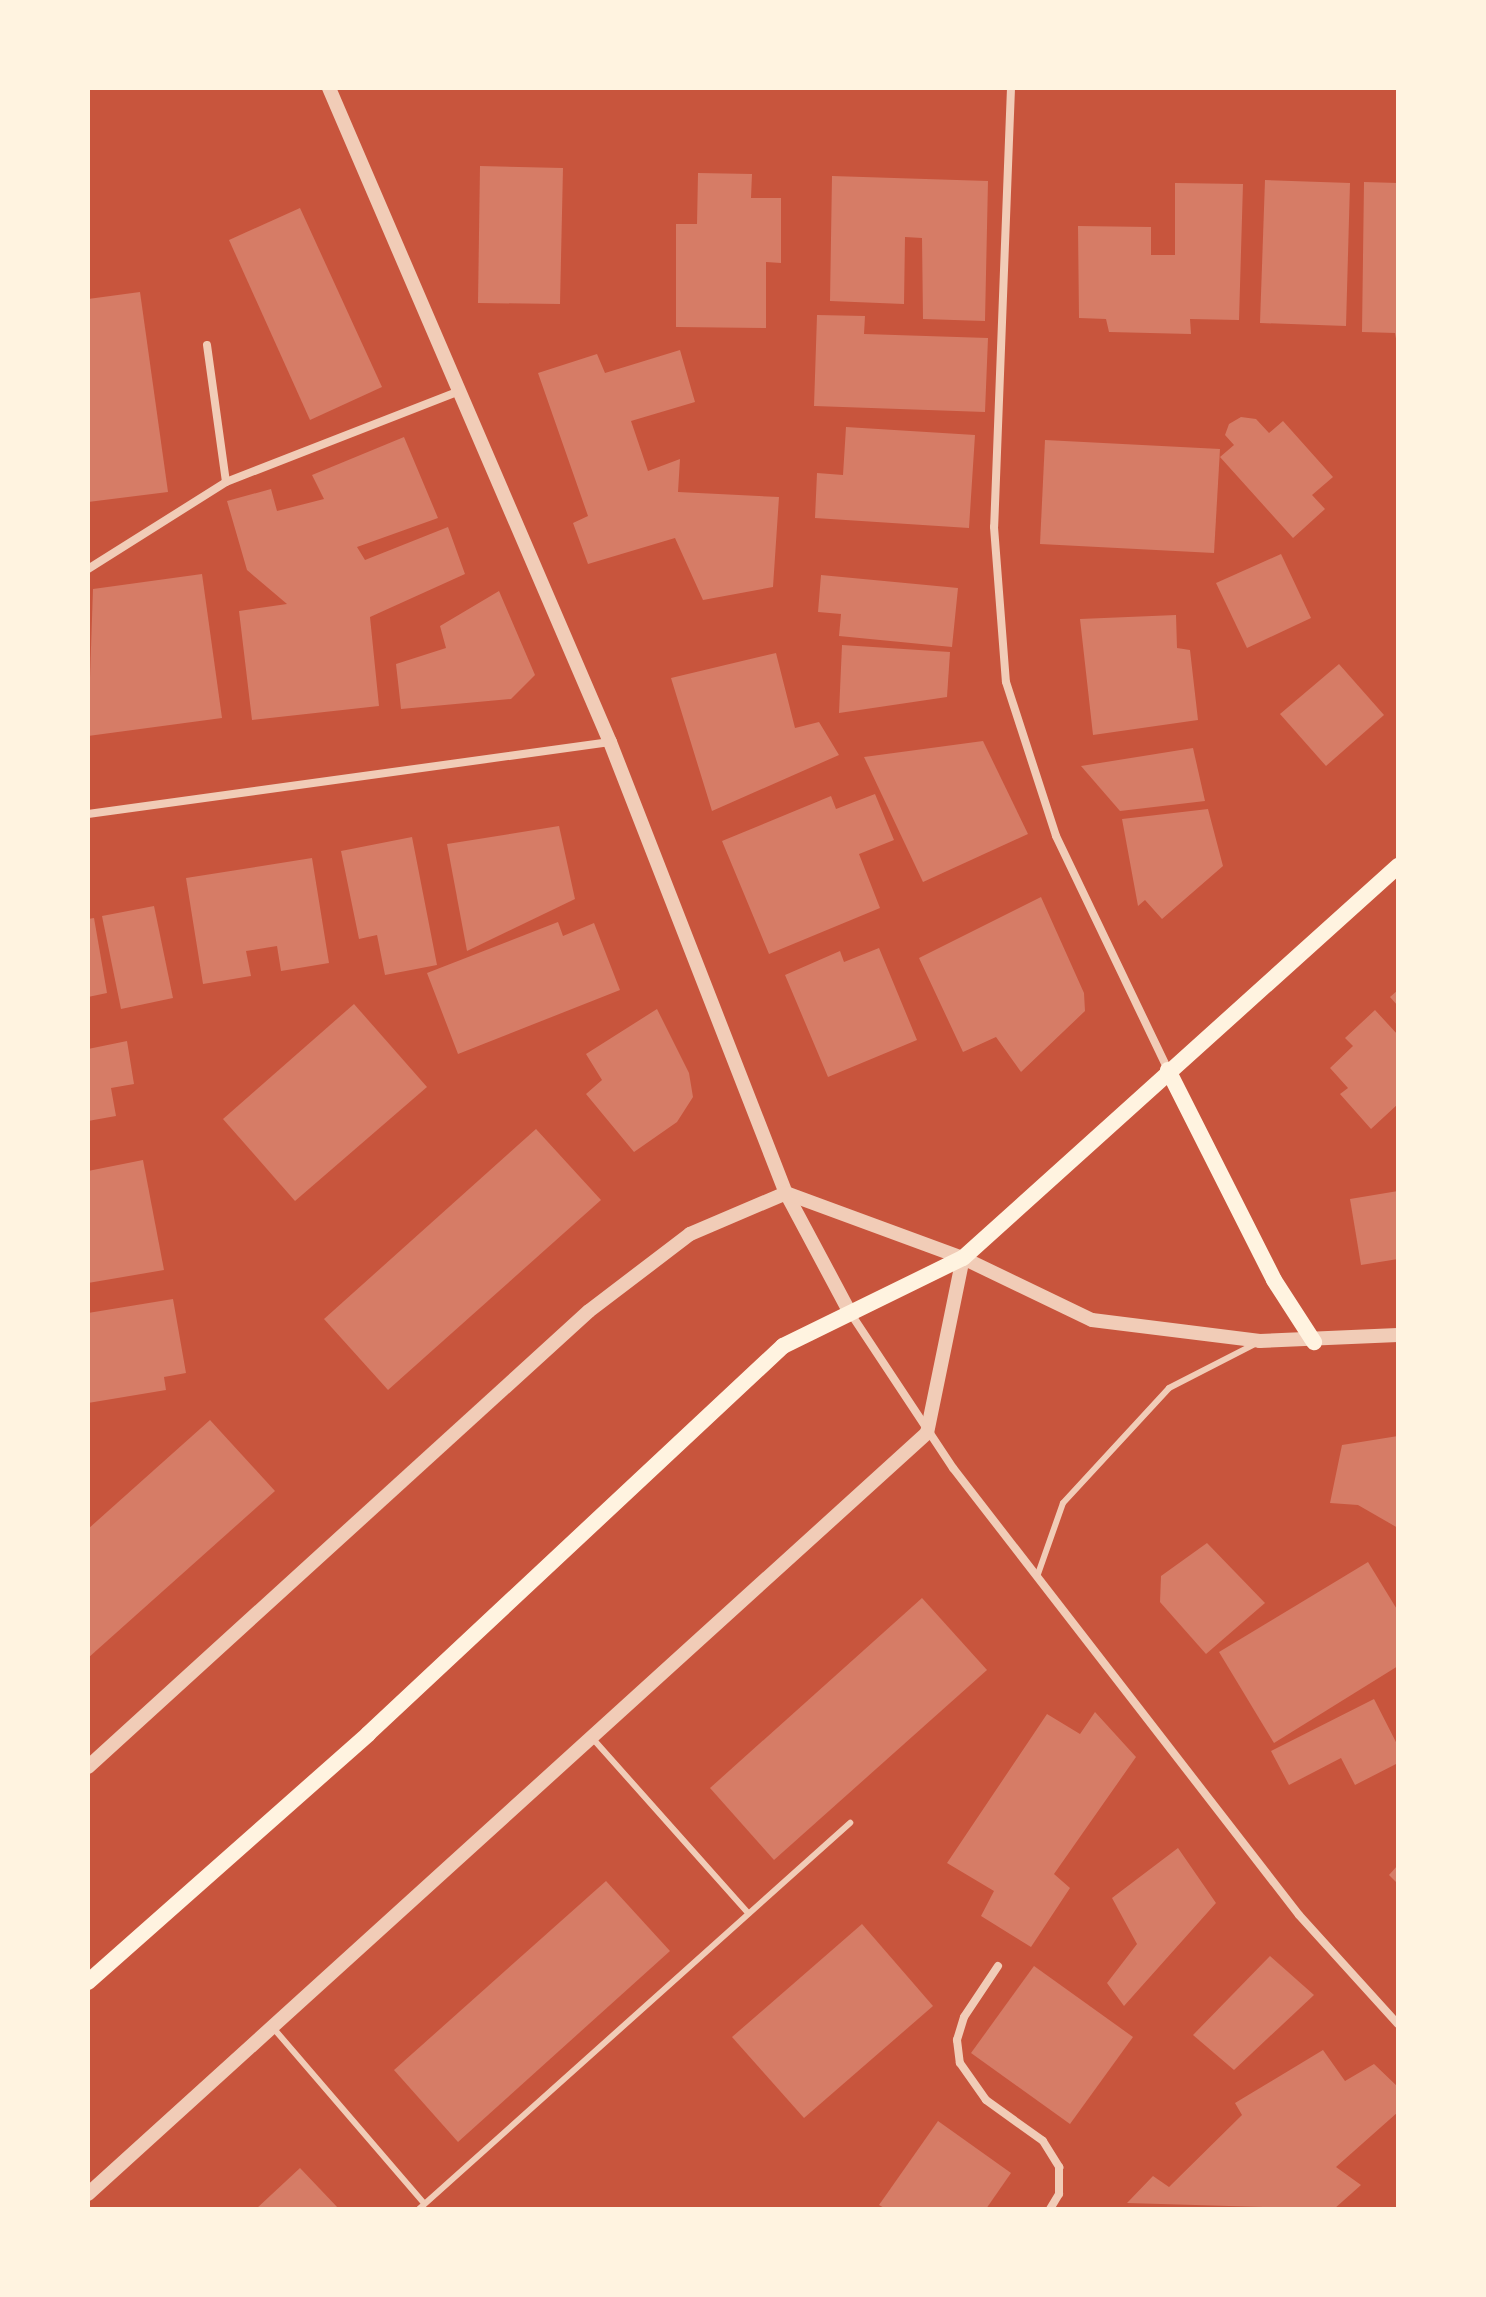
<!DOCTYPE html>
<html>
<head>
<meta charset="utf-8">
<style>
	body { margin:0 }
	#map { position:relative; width:1486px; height:2297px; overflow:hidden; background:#c8553d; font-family:"Open Sans",sans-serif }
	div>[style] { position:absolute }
	.building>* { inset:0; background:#d67c66 }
	.service>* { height:6px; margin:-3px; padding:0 3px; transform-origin:3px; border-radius:3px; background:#f1ccb7 }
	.minor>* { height:8px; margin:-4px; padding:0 4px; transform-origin:4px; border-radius:4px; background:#f1ccb7 }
	.tertiary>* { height:14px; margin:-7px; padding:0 7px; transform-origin:7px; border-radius:7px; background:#f1ccb7 }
	.secondary>* { height:16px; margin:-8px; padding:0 8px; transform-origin:8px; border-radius:8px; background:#fff3e0 }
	span { translate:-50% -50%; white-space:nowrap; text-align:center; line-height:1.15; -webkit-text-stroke:8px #fff3e0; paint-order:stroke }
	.frame { position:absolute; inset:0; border:90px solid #fff3e0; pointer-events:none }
</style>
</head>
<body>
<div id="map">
	<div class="building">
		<i style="clip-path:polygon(480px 166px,563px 168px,560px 304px,478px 303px)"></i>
		<i style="clip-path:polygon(698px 173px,752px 174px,751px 198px,781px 198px,781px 263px,766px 262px,766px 328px,676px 327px,676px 224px,697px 224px)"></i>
		<i style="clip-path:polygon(832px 176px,988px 181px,985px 321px,923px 319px,922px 238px,905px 237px,904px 304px,830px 301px)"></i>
		<i style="clip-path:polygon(1265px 180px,1350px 183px,1346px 326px,1260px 323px)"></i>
		<i style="clip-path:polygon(1364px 182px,1398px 183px,1398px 350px,1395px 333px,1362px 332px)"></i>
		<i style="clip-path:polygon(1175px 183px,1243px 184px,1239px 320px,1190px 319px,1191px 334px,1109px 332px,1106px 319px,1079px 318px,1078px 226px,1151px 227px,1151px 255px,1175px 255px)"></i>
		<i style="clip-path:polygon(300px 208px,382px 387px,310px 420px,229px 240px)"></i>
		<i style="clip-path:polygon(140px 292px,168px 492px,88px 502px,88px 299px)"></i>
		<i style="clip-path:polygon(817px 315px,865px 316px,864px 334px,988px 338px,985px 412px,814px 406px)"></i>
		<i style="clip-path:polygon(680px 350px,695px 402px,631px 421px,648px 471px,680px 459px,678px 492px,779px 497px,773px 587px,703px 600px,675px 538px,588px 564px,573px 523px,588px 516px,538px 373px,597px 354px,605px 373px)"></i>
		<i style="clip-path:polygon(1241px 417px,1256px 419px,1269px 433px,1283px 421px,1333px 477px,1312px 495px,1325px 509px,1293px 538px,1220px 457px,1234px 445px,1225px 435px,1229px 424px)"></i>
		<i style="clip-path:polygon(846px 427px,975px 435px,969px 528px,815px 518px,817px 473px,843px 475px)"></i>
		<i style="clip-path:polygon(404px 437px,438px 518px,357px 547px,365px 560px,448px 527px,465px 574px,370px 617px,379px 706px,252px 720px,239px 611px,287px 604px,247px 570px,227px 501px,271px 489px,277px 511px,324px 499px,312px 475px)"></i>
		<i style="clip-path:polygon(1045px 440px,1220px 449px,1214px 553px,1040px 544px)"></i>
		<i style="clip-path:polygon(1281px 554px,1311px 618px,1247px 648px,1216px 583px)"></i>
		<i style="clip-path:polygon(202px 574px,222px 718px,88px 736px,93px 589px)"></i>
		<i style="clip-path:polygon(821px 575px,958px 588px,952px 647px,839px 636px,841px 614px,818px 612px)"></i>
		<i style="clip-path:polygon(499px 591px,535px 675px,511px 699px,401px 709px,396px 664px,446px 648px,440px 626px)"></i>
		<i style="clip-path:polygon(1176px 615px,1177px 648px,1190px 650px,1198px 720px,1093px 735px,1080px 619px)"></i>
		<i style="clip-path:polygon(842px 645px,950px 652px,947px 697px,839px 713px)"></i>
		<i style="clip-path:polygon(776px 653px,795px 728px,819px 722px,839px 755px,712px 811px,671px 678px)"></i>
		<i style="clip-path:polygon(1339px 664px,1384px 715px,1326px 766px,1280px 714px)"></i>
		<i style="clip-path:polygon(983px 741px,1028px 834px,923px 882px,864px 757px)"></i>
		<i style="clip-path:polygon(1193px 748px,1205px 801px,1120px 811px,1081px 766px)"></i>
		<i style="clip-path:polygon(875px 794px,894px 840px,859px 854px,880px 908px,769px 954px,722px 841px,831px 796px,836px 809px)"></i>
		<i style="clip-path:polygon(1208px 809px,1223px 866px,1162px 919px,1145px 900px,1138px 906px,1122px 819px)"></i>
		<i style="clip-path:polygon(559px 826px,575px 899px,467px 951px,447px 844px)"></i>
		<i style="clip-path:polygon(412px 837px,437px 965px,385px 975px,377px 935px,359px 939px,341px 851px)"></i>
		<i style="clip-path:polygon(312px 858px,329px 963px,281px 971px,277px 946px,246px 951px,251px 976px,203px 984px,186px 878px)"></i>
		<i style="clip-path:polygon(1041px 897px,1084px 993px,1085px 1011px,1021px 1072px,996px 1037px,963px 1052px,919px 958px)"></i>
		<i style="clip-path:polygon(154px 906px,173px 998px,121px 1009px,102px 916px)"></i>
		<i style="clip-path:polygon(94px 918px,107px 993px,88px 997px,88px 919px)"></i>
		<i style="clip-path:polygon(558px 922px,563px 936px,594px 923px,620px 990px,458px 1054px,427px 973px)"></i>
		<i style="clip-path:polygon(879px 948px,917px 1040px,828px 1077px,785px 975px,840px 951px,844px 962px)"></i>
		<i style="clip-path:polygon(1398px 990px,1398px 1006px,1390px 997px)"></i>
		<i style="clip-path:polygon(354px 1004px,427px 1087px,295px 1201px,223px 1119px)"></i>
		<i style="clip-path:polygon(657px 1009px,689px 1073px,693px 1097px,677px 1122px,634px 1152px,586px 1094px,602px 1080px,586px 1054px)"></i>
		<i style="clip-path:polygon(1375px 1010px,1398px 1035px,1398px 1104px,1371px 1129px,1340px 1094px,1348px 1088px,1330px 1068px,1353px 1046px,1345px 1038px)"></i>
		<i style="clip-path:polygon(127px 1041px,134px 1084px,111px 1088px,116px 1116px,88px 1121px,88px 1049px)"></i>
		<i style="clip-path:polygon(536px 1129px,601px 1200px,388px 1390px,324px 1319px)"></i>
		<i style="clip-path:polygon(143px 1160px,164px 1270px,88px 1283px,88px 1171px)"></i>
		<i style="clip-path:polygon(1398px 1191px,1398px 1259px,1361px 1265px,1350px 1199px)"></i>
		<i style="clip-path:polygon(173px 1299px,186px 1373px,164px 1377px,166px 1390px,88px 1403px,88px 1313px)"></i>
		<i style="clip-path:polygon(210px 1420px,275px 1491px,88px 1658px,88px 1529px)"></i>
		<i style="clip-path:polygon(1398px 1436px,1398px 1528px,1358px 1505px,1330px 1503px,1342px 1445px)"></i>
		<i style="clip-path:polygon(1207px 1543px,1265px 1603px,1206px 1654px,1160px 1602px,1161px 1576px)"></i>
		<i style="clip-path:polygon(1368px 1562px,1398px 1611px,1398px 1666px,1274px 1743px,1219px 1652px)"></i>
		<i style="clip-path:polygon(922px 1598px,987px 1670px,774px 1860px,710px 1788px)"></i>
		<i style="clip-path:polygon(1374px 1699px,1398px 1746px,1398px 1763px,1355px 1785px,1341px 1758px,1289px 1785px,1271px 1751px)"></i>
		<i style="clip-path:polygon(1095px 1712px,1136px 1757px,1054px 1874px,1070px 1888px,1031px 1947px,981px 1916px,994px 1891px,947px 1863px,1047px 1714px,1080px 1734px)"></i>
		<i style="clip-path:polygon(1178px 1848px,1216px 1903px,1124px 2006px,1107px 1983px,1137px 1944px,1112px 1898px)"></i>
		<i style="clip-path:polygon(1398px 1865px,1398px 1884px,1389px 1875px)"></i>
		<i style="clip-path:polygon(606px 1881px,670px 1951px,458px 2142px,394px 2070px)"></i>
		<i style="clip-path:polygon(862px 1924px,933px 2006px,804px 2118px,732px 2037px)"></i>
		<i style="clip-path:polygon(1270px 1956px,1314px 1995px,1234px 2070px,1193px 2035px)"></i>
		<i style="clip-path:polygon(1034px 1966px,1133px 2037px,1070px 2124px,971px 2053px)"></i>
		<i style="clip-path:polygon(1323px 2050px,1345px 2081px,1374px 2064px,1398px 2087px,1398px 2112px,1336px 2167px,1361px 2185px,1334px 2209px,1127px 2203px,1153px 2176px,1169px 2187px,1242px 2115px,1235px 2103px)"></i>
		<i style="clip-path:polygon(938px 2121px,1011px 2173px,986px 2209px,886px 2209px,879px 2205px)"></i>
		<i style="clip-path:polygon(300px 2168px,339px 2209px,256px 2209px)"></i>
	</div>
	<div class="service">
		<i style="left:1038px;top:1574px;width:75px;rotate:-70.6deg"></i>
		<i style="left:1063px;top:1503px;width:156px;rotate:-47.3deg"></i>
		<i style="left:1169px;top:1388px;width:94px;rotate:-27.1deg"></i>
		<i style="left:594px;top:1740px;width:232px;rotate:48.3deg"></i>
		<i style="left:275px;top:2030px;width:228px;rotate:49.3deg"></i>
		<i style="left:419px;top:2209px;width:579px;rotate:-41.85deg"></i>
	</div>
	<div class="minor">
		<i style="left:1011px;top:88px;width:439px;rotate:92.2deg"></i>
		<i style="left:994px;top:527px;width:155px;rotate:85.6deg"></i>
		<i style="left:1006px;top:682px;width:162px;rotate:72deg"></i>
		<i style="left:1056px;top:836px;width:259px;rotate:64.4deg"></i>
		<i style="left:207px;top:345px;width:138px;rotate:82.1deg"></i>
		<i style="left:88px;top:569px;width:163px;rotate:-32.2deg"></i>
		<i style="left:226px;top:482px;width:250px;rotate:-21.3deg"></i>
		<i style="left:88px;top:814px;width:527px;rotate:-7.85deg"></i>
		<i style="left:851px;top:1314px;width:185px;rotate:56.5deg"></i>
		<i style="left:953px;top:1468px;width:565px;rotate:52.26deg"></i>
		<i style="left:1299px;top:1915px;width:147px;rotate:47.8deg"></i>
		<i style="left:998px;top:1966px;width:61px;rotate:123.7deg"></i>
		<i style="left:964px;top:2017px;width:24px;rotate:107deg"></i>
		<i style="left:957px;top:2040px;width:23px;rotate:83deg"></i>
		<i style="left:960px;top:2063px;width:45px;rotate:54.9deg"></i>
		<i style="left:986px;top:2100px;width:70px;rotate:35.7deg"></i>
		<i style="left:1043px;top:2141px;width:31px;rotate:58deg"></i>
		<i style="left:1059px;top:2167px;width:27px;rotate:90deg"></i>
		<i style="left:1059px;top:2194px;width:17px;rotate:121deg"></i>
	</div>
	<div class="tertiary">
		<i style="left:329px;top:88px;width:712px;rotate:66.75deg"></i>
		<i style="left:610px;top:742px;width:484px;rotate:68.7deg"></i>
		<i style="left:786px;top:1193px;width:136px;rotate:61.9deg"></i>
		<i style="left:88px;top:1767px;width:677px;rotate:-42.31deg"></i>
		<i style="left:589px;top:1311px;width:127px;rotate:-37.3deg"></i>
		<i style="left:690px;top:1234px;width:104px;rotate:-23.1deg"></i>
		<i style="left:786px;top:1193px;width:189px;rotate:20.2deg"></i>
		<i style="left:963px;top:1258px;width:143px;rotate:25.7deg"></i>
		<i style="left:1092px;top:1320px;width:169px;rotate:7.1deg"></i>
		<i style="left:1260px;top:1341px;width:138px;rotate:-2.5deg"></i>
		<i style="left:88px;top:2194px;width:1133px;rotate:-42.21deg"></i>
		<i style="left:927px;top:1433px;width:179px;rotate:-78.4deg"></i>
	</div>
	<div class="secondary">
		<i style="left:1168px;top:1070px;width:235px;rotate:63.2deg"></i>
		<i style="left:1274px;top:1280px;width:74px;rotate:57.2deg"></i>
		<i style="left:88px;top:1982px;width:374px;rotate:-41.5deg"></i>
		<i style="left:368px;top:1734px;width:568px;rotate:-43.07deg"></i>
		<i style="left:783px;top:1346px;width:200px;rotate:-26.1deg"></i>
		<i style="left:963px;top:1258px;width:586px;rotate:-42.02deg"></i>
	</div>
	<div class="frame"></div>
</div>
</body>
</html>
